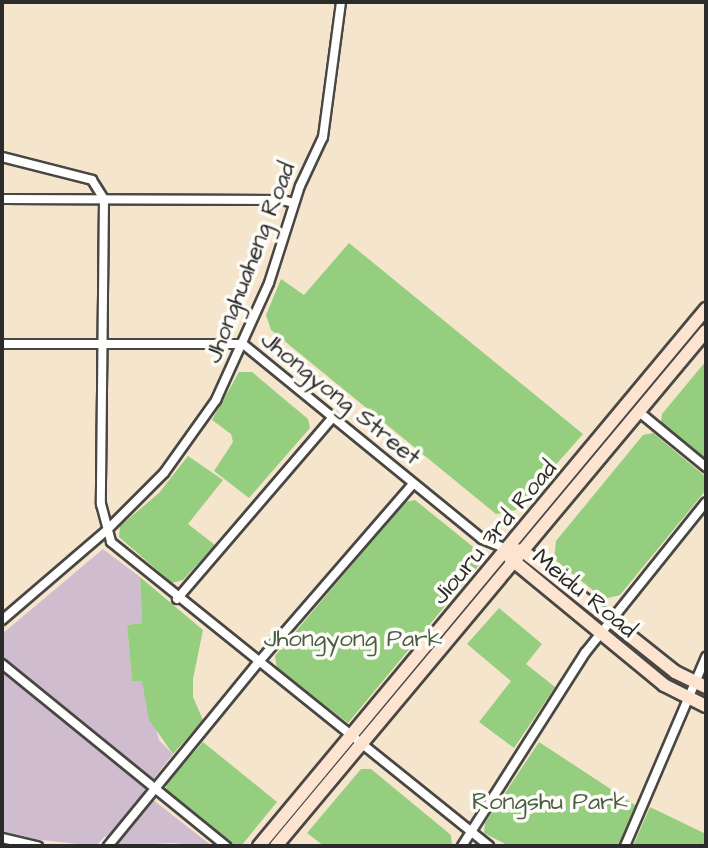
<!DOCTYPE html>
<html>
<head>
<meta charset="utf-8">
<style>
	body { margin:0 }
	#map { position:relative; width:708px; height:848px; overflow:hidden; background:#f5e5cd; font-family:"Architects Daughter",sans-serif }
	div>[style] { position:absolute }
	.industrial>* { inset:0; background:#cfbdcf }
	.green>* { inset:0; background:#96ce80 }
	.roads { filter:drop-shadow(2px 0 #494743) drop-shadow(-2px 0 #494743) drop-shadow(0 2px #494743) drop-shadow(0 -2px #494743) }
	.street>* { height:8px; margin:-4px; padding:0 4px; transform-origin:4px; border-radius:4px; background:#fff }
	.secondary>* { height:12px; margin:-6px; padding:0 6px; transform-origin:6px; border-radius:6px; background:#fde4d0 }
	span { translate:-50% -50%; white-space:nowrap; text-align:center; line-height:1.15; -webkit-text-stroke:7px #fdfcf7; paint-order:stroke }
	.street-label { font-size:24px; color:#2b2b2b }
	.park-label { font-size:24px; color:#4b5c44 }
	.frame { position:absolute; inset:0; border:4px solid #2b2b2b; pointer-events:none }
</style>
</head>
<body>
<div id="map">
	<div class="industrial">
		<i style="clip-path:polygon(103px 549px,140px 577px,142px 623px,127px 625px,132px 680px,142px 681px,159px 740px,173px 754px,143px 792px,212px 846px,171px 843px,116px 846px,105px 836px,96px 846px,41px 840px,41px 846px,2px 846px,2px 634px)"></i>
	</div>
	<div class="green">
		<i style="clip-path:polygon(349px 243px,583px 434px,516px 510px,496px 514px,271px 330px,266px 315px,281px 279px,304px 295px)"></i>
		<i style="clip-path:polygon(706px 361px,706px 462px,661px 423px,662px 414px)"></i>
		<i style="clip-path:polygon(239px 372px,252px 372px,308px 419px,310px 428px,249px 498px,214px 471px,233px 442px,231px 434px,212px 420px)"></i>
		<i style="clip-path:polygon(653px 433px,706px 477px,706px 490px,620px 595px,604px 599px,554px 559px,556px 541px,643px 435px)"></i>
		<i style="clip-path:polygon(188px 456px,223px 480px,188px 524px,215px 545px,183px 580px,172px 583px,119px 537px,120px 526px,159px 493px)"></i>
		<i style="clip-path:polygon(415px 500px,477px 550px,479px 565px,348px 723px,277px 669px,275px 656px,405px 502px)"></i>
		<i style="clip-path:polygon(140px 577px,203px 630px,193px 679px,193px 697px,203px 720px,173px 754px,149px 720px,142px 681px,132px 681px,127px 625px,142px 623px)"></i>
		<i style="clip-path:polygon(499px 608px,542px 644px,526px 664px,555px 687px,514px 748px,479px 722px,511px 681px,467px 644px)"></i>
		<i style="clip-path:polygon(203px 742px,277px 802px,241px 846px,232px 846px,165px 795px,167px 783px)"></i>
		<i style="clip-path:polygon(539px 742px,638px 807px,620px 846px,509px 846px,484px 833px,485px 823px)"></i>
		<i style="clip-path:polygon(361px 769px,371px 769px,451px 835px,452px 846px,324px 846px,307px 833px)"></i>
		<i style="clip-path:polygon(650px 807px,706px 834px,703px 846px,633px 846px)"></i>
	</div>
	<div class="roads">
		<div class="street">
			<i style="left:2px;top:157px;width:93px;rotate:14.3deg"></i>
			<i style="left:92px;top:180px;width:22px;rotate:58deg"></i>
			<i style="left:104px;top:199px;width:305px;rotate:90.6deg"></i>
			<i style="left:101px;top:504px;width:39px;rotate:75deg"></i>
			<i style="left:111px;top:542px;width:485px;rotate:38.8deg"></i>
			<i style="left:2px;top:199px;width:280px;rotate:0.2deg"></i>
			<i style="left:282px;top:200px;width:12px;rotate:14deg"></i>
			<i style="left:2px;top:344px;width:241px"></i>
			<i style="left:243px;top:344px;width:308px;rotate:39.2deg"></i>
			<i style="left:482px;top:539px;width:27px;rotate:22deg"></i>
			<i style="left:639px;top:412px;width:87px;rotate:39.4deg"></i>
			<i style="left:177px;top:599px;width:240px;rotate:-49.4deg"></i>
			<i style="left:2px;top:620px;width:137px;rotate:-40.6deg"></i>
			<i style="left:106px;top:531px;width:82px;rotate:-45deg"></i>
			<i style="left:164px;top:473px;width:90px;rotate:-54.5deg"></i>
			<i style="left:216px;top:400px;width:128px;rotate:-65.6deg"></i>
			<i style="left:269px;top:283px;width:102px;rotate:-72.3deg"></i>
			<i style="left:300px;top:186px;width:54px;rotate:-64.9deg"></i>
			<i style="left:323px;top:137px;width:136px;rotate:-82.4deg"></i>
			<i style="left:2px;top:664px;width:289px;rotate:39.1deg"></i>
			<i style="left:2px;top:838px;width:37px;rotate:13deg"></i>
			<i style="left:108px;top:846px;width:235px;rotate:-50.7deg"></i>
			<i style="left:257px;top:664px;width:238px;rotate:-49.1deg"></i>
			<i style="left:462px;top:846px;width:229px;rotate:-57.5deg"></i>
			<i style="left:585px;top:653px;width:193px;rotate:-51.3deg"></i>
			<i style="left:625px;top:846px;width:206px;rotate:-66.8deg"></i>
		</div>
		<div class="secondary">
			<i style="left:515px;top:550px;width:8px;rotate:7deg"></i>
			<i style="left:523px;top:551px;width:194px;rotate:38.5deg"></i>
			<i style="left:675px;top:672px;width:34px;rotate:26deg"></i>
			<i style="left:510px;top:558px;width:200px;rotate:39.5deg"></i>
			<i style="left:664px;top:685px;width:47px;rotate:26.6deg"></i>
			<i style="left:259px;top:846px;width:699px;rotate:-50.23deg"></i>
			<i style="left:276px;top:846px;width:671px;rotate:-50.14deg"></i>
		</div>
	</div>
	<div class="street-label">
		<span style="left:251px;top:263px;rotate:-69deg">Jhonghuaheng Road</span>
		<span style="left:340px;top:399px;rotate:39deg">Jhongyong Street</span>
		<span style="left:495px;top:533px;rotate:-50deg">Jiouru 3rd Road</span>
		<span style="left:584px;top:594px;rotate:39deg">Meidu Road</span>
	</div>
	<div class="park-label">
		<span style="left:353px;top:640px">Jhongyong Park</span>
		<span style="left:550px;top:803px">Rongshu Park</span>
	</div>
	<div class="frame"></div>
</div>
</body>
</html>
